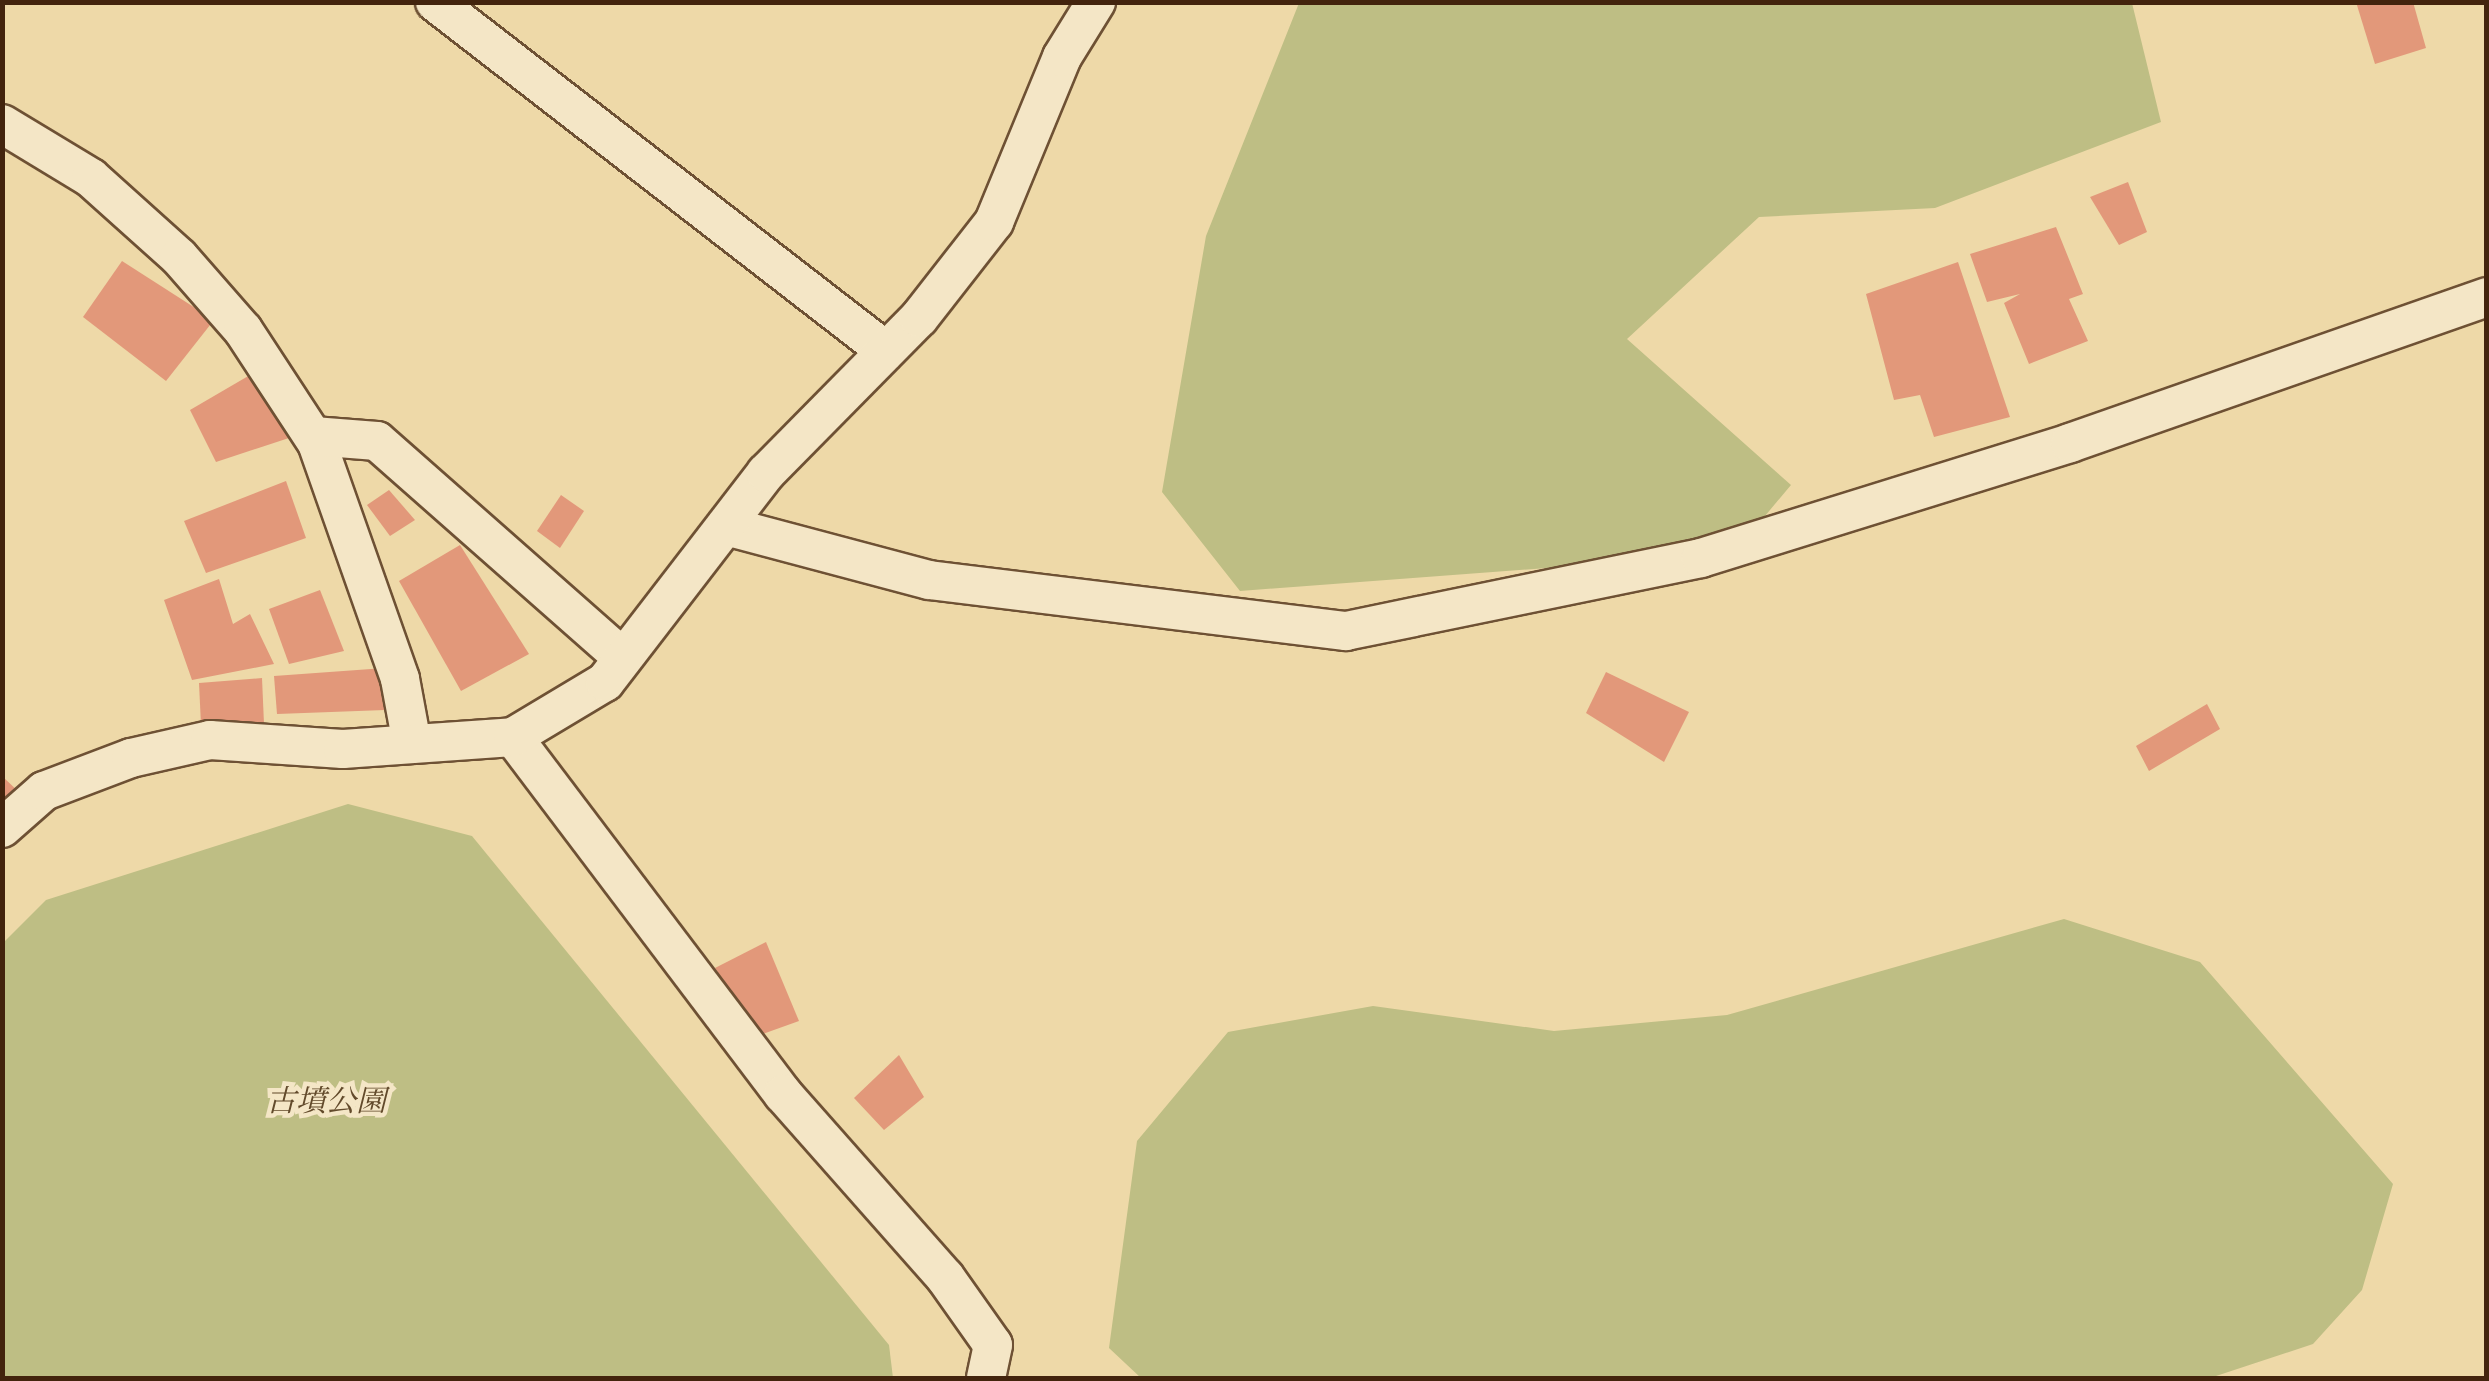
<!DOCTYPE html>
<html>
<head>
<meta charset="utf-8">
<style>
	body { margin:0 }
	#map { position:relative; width:2489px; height:1381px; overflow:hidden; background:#eed9a8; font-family:Cardo,"Noto Serif JP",serif }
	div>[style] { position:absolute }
	.green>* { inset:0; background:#bebe84 }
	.building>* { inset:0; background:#e2987a }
	.roads { filter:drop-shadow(2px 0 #6e5134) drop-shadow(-2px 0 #6e5134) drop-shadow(0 2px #6e5134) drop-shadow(0 -2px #6e5134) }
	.street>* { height:38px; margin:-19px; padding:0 19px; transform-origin:19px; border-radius:19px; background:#f4e6c6 }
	span { translate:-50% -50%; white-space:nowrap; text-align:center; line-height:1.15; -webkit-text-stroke:9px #f4e6c6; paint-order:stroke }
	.park-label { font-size:30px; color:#624a2b; font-style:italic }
	.frame { position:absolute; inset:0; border:5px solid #43240d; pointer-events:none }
</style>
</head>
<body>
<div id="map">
	<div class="green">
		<i style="clip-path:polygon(1299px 3px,2132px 3px,2161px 122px,1935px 208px,1759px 217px,1627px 339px,1791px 485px,1733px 554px,1240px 591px,1162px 492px,1206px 236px)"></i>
		<i style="clip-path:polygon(348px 804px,472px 836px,889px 1345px,893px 1378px,3px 1378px,3px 943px,46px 900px)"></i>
		<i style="clip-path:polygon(2064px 919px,2200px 962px,2393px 1184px,2362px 1290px,2313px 1344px,2210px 1378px,1141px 1378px,1109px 1348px,1137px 1141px,1228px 1032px,1373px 1006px,1554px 1031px,1727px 1015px)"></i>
	</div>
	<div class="building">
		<i style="clip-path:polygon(2356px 2px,2413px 2px,2426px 48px,2375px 64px)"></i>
		<i style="clip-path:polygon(2128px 182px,2147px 232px,2119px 245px,2090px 197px)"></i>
		<i style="clip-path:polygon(2056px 227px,2083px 294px,2069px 299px,2088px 341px,2029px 364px,2004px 303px,2020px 294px,1987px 302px,1970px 254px)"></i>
		<i style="clip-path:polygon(122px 261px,214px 320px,166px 381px,83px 317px)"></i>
		<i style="clip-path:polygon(1958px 262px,2010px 417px,1934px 437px,1920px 395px,1894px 400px,1866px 294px)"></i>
		<i style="clip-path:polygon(250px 375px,292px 437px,216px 462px,190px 410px)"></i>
		<i style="clip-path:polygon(286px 481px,306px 538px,206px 573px,184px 521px)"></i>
		<i style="clip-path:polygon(389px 490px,415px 520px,390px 536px,367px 505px)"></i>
		<i style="clip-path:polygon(561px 495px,584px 511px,560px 548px,537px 531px)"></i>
		<i style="clip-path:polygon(460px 545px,529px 654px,461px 691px,399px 581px)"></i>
		<i style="clip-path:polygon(219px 579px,233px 624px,250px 614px,274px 664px,192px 680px,164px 600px)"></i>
		<i style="clip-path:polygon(320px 590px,344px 651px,289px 664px,269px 609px)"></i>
		<i style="clip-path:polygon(385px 668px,385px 710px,277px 714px,274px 676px)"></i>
		<i style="clip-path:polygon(1606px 672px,1689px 712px,1664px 762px,1586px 713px)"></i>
		<i style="clip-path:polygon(262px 678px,264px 724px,201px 725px,199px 683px)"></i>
		<i style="clip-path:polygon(2207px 704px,2220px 729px,2149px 771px,2136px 746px)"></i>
		<i style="clip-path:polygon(2px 776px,22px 795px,2px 812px)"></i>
		<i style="clip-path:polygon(766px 942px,799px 1021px,757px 1036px,715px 968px)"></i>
		<i style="clip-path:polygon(899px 1055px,924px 1097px,884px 1130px,854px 1098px)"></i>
	</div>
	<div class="roads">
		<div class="street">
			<i style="left:435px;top:2px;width:570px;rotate:37.73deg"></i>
			<i style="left:2px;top:124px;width:104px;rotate:31.2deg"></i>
			<i style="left:91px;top:178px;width:118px;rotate:41.9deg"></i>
			<i style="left:179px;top:257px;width:97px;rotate:48.8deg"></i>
			<i style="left:243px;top:330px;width:135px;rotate:56.8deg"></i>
			<i style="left:317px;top:443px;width:250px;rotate:70.6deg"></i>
			<i style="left:400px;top:679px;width:66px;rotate:79.5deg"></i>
			<i style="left:313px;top:436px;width:64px;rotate:4.5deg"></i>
			<i style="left:377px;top:441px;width:328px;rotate:41.4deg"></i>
			<i style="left:726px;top:526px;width:210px;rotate:14.9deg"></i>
			<i style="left:929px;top:580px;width:420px;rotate:7deg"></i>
			<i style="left:1346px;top:631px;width:362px;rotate:-11.6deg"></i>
			<i style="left:1701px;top:558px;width:387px;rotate:-17.3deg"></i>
			<i style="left:2070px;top:443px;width:441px;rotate:-19.3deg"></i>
			<i style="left:513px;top:737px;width:448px;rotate:52.9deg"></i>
			<i style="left:783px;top:1094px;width:244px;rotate:48.5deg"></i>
			<i style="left:945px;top:1277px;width:83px;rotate:54.8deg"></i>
			<i style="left:993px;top:1345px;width:34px;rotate:102deg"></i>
			<i style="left:2px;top:828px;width:56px;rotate:-41.4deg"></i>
			<i style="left:44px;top:791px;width:93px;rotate:-20.8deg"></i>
			<i style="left:131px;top:758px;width:81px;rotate:-12.8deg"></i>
			<i style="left:210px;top:740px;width:133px;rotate:3.9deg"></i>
			<i style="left:343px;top:749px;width:170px;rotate:-4deg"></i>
			<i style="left:513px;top:737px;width:107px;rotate:-30.9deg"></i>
			<i style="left:605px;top:682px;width:264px;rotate:-52.4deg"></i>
			<i style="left:766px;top:473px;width:218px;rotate:-45.4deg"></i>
			<i style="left:919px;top:318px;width:122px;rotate:-52deg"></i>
			<i style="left:994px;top:222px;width:178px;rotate:-67.6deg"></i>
			<i style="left:1062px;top:57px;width:65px;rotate:-58.3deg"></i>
		</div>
	</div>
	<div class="park-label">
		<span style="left:326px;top:1102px">古墳公園</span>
	</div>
	<div class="frame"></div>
</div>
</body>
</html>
